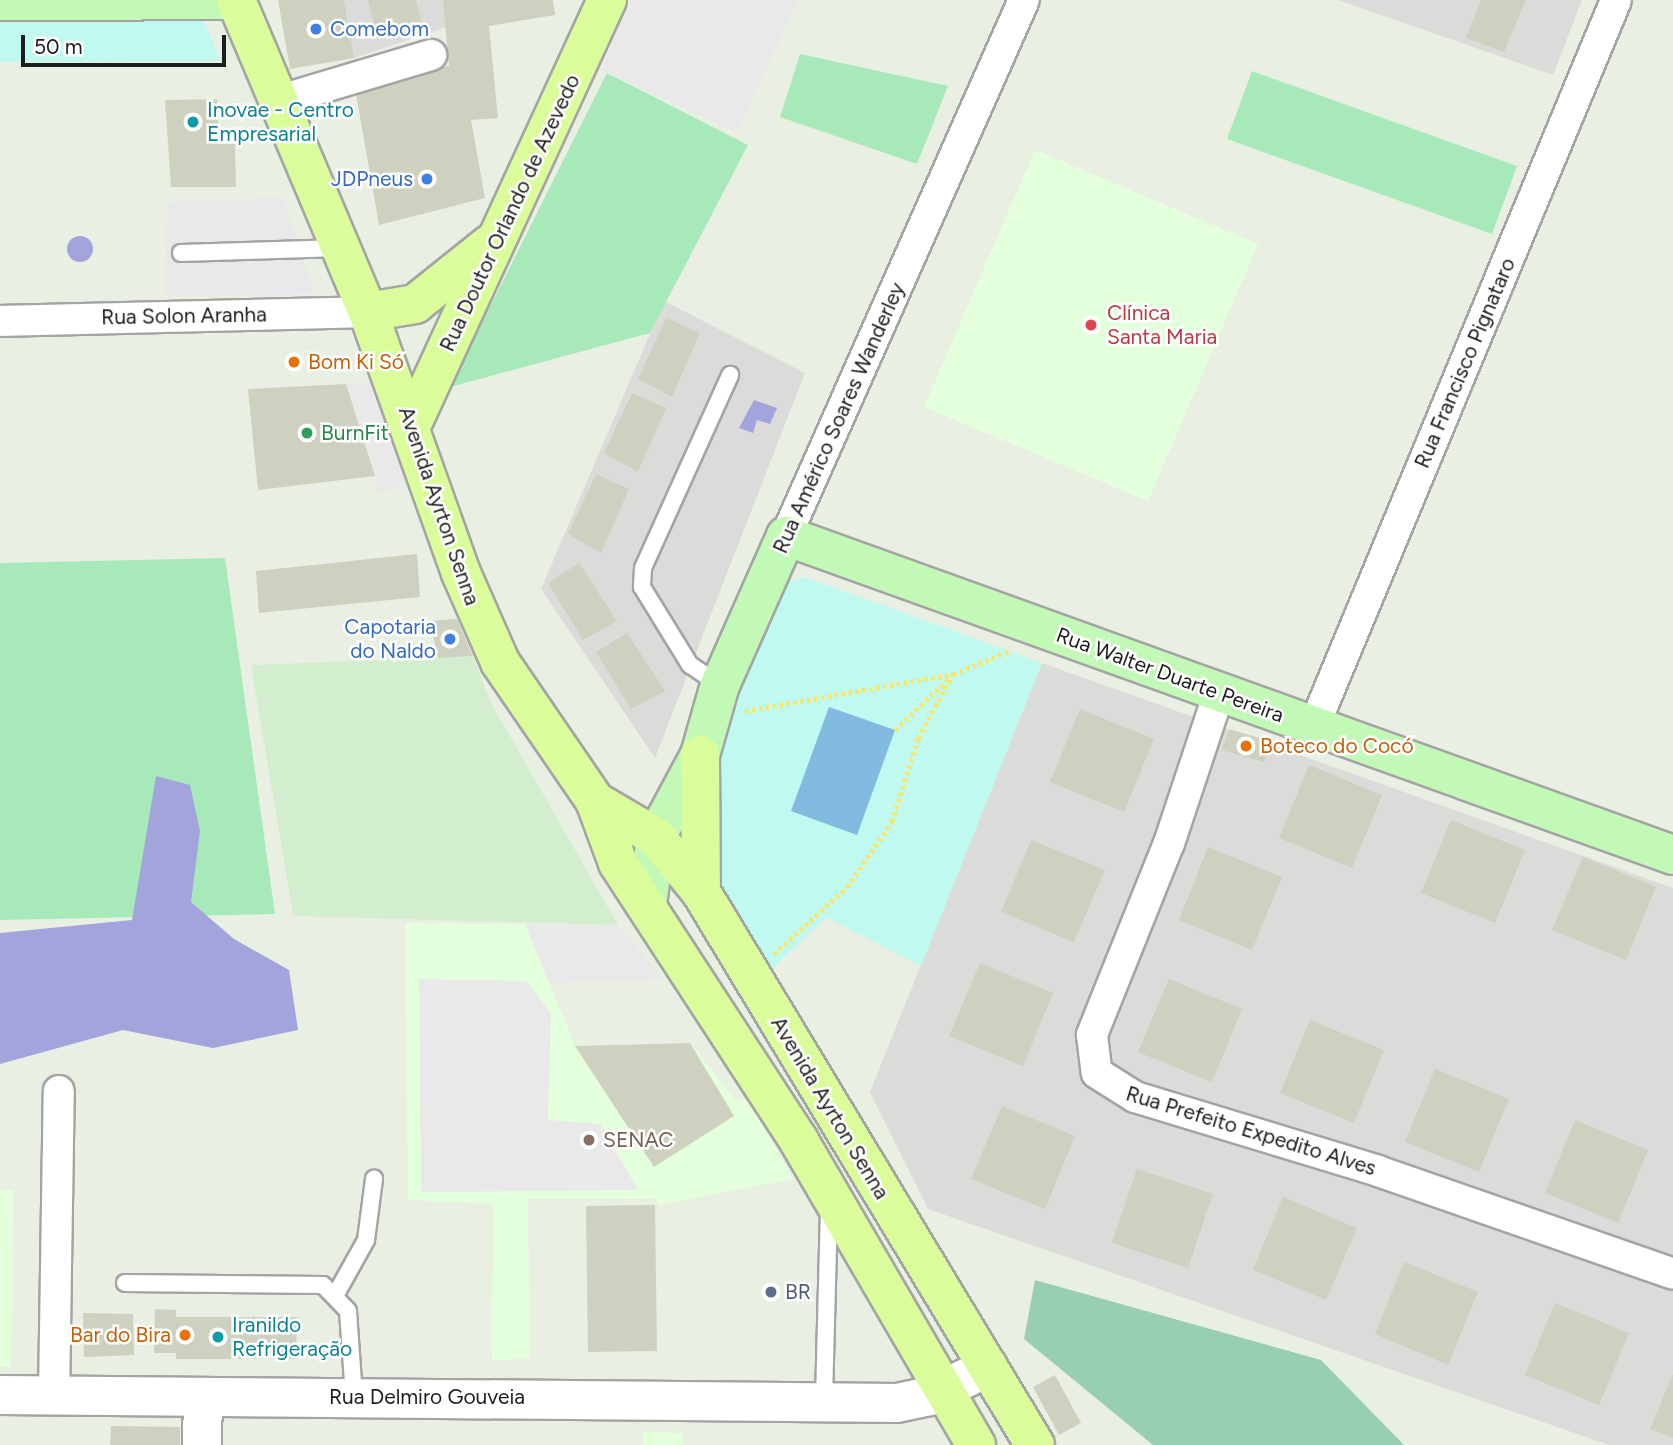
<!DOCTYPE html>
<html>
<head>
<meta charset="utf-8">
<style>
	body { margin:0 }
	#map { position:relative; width:1673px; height:1445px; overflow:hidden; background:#eaefe3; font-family:Figtree,sans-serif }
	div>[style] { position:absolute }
	.residential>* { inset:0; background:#dbdbda }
	.education>* { inset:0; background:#e4ffdc }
	.farmland>* { inset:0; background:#d3eece }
	.grass>* { inset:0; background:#a8e9ba }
	.forest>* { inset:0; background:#98ceb1 }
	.park>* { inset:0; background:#bff9f0 }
	.pitch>* { inset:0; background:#81bade }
	.parking>* { inset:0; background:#e9e9e9 }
	.water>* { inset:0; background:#a3a4dc }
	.round { border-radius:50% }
	.building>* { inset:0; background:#ced1c0 }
	.path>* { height:4.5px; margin-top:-2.25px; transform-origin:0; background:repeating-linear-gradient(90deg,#fae769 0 3.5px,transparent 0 7px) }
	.roads { filter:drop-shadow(2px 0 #a4a4a4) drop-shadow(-2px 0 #a4a4a4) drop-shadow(0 2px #a4a4a4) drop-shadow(0 -2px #a4a4a4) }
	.service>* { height:16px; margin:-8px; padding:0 8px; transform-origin:8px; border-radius:8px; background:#fff }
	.minor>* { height:30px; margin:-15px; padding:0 15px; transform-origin:15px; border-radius:15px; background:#fff }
	.tertiary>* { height:38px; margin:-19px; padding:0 19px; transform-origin:19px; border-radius:19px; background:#fff }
	.secondary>* { height:38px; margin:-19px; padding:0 19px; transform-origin:19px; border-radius:19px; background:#c3f9b6 }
	.primary>* { height:38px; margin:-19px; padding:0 19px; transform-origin:19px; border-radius:19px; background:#dbfc9b }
	.dots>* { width:19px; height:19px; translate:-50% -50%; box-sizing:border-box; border:4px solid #fff; border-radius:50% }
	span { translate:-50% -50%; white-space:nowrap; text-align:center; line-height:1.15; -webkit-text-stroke:5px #fff; paint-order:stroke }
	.shop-label { font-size:21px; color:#366cbe }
	.left { translate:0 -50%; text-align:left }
	.right { translate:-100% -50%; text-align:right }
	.culture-label { font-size:21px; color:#0d838f }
	.street-label { font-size:21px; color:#1d1d1d }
	.health-label { font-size:21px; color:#be3a42 }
	.food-label { font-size:21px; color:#c56008 }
	.leisure-label { font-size:21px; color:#27864d }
	.education-label { font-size:21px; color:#785e54 }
	.service-label { font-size:21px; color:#4e5e75 }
	.scale { position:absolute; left:21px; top:35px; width:205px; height:32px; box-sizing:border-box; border:4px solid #1d1d1d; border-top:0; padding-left:9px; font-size:21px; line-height:24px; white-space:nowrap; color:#1d1d1d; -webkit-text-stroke:5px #fff; paint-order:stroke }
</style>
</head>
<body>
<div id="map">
	<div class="residential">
		<i style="clip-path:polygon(344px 0,443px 0,446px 27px,354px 58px)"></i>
		<i style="clip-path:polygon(1338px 0,1582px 0,1553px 75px)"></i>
		<i style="clip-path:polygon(664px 301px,805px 373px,655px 758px,541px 589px)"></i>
		<i style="clip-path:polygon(1042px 663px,1673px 888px,1673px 1445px,1609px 1445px,928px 1209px,870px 1092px)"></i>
	</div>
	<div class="education">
		<i style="clip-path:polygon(1035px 150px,1258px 244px,1148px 501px,924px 407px)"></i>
		<i style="clip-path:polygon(405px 923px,525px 924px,575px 1046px,690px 1043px,734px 1098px,750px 1102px,793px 1179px,659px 1205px,656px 1199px,528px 1199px,530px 1358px,492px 1361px,493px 1204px,408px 1200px)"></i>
		<i style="clip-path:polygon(0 1190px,13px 1190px,11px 1367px,0 1367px)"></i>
		<i style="clip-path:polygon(643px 1432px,683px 1433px,683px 1445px,643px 1445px)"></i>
	</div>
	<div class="farmland">
		<i style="clip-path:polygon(473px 656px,490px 701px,618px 925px,293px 916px,251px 665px)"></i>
	</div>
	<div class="grass">
		<i style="clip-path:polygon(800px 54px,948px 86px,917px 164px,780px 117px)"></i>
		<i style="clip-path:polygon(1252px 71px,1517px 166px,1492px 234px,1227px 139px)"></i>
		<i style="clip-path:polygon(607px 73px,748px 145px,650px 333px,450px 387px)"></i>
		<i style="clip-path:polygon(225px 558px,275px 914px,0 920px,0 563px)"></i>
	</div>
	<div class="forest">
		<i style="clip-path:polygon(1035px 1280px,1321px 1360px,1404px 1445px,1153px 1445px,1024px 1339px)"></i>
	</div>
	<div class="park">
		<i style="clip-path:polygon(200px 12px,221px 61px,0 62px,0 15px)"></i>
		<i style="clip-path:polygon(805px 577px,1042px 663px,921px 966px,826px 917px,765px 976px,713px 885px,721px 742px,733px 697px,779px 585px)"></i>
	</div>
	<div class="pitch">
		<i style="clip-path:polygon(829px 707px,895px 730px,857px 835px,791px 811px)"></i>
	</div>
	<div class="parking">
		<i style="clip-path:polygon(631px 0,798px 0,737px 132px,600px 70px)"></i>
		<i style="clip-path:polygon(283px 197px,314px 294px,165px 296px,167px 202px)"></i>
		<i style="clip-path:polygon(374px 382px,410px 485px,378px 493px,346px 384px)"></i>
		<i style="clip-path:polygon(525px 924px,618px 925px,663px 979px,549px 983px)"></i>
		<i style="clip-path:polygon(419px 979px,527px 981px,551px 1014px,548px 1120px,600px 1124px,638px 1190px,421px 1192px)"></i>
	</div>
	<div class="water">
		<i class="round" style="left:67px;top:236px;width:26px;height:26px"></i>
		<i style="clip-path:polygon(754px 400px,777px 408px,770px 424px,757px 420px,753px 433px,739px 428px)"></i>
		<i style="clip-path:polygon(156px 776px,190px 785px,200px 831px,191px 902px,234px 939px,289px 970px,298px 1030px,213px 1048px,123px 1030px,0 1064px,0 933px,132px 920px)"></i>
	</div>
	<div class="building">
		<i style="clip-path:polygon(278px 0,344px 0,354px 58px,290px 69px)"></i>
		<i style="clip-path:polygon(368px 0,416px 0,421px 21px,376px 32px)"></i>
		<i style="clip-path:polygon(443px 0,553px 0,555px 15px,489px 26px,498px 118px,471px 120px,485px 198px,379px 225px,355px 88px,449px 66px)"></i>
		<i style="clip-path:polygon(1481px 0,1526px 0,1504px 52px,1466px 38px)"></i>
		<i style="clip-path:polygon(217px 99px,219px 144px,235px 144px,236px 187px,171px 187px,165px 100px)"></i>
		<i style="clip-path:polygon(666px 318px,700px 333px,672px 397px,638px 379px)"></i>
		<i style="clip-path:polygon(346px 384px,375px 476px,258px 490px,248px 389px)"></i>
		<i style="clip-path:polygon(632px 393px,666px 408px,638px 472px,604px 453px)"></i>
		<i style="clip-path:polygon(596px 474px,629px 489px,601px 553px,568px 534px)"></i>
		<i style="clip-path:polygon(417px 554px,420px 597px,259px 613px,256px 571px)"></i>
		<i style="clip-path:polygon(579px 563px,617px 621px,583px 640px,548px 583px)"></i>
		<i style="clip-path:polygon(457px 619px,473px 656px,438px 658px,430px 621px)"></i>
		<i style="clip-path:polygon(627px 633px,665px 691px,631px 709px,596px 652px)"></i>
		<i style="clip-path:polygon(1080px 709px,1154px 739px,1124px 812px,1050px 782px)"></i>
		<i style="clip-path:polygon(1229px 729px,1270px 741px,1264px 762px,1222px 750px)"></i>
		<i style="clip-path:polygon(1309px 765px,1382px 795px,1352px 868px,1279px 838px)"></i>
		<i style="clip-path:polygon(1451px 820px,1525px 850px,1495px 923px,1421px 893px)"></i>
		<i style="clip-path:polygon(1031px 840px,1105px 870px,1074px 942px,1001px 912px)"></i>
		<i style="clip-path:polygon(1208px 847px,1282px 877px,1252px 950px,1179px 920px)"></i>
		<i style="clip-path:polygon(1583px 857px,1656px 887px,1626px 960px,1552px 930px)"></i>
		<i style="clip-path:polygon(980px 963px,1053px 993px,1023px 1066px,949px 1036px)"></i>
		<i style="clip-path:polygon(1169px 979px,1242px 1009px,1212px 1082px,1138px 1052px)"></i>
		<i style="clip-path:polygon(1310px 1020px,1384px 1050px,1354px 1123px,1280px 1093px)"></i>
		<i style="clip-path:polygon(690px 1043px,734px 1116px,654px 1167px,575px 1046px)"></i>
		<i style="clip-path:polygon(1435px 1069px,1509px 1099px,1479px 1172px,1405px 1142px)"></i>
		<i style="clip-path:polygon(1002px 1106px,1075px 1136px,1045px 1209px,971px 1179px)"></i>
		<i style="clip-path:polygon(1575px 1120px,1648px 1150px,1618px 1223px,1545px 1193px)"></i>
		<i style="clip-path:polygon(1137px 1169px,1213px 1194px,1188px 1268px,1112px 1243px)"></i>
		<i style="clip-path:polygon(1283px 1197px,1357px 1228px,1326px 1300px,1253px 1270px)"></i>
		<i style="clip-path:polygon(655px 1205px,657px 1351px,588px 1352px,586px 1206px)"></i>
		<i style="clip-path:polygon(1404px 1262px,1478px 1292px,1448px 1365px,1375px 1334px)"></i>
		<i style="clip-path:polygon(1555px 1303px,1629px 1333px,1599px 1405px,1525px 1375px)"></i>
		<i style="clip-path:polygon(155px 1309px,176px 1310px,176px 1317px,297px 1317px,296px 1359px,176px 1359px,176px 1353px,154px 1353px)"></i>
		<i style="clip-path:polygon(83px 1313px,133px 1314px,134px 1355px,84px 1357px)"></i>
		<i style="clip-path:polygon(1673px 1374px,1673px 1438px,1650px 1429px)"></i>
		<i style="clip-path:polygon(1055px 1375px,1081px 1423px,1059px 1435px,1033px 1387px)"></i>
		<i style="clip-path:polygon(111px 1426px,180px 1427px,180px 1445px,110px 1445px)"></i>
	</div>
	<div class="path">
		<i style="left:745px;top:711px;width:211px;rotate:-10.1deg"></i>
		<i style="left:895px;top:730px;width:76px;rotate:-43.9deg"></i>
		<i style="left:774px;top:954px;width:99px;rotate:-42.5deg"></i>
		<i style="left:847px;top:887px;width:79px;rotate:-55.3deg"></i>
		<i style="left:892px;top:822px;width:88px;rotate:-72.8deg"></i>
		<i style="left:918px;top:738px;width:73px;rotate:-61.3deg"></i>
		<i style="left:953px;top:674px;width:61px;rotate:-22deg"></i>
	</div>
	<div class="roads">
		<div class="service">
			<i style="left:181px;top:253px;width:159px;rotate:-1.8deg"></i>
			<i style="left:720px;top:685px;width:36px;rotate:-146deg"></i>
			<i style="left:690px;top:665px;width:92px;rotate:-121.6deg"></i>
			<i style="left:642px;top:587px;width:19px;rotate:-87deg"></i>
			<i style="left:643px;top:568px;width:212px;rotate:-65.7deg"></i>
			<i style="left:125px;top:1283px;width:198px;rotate:0.6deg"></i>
			<i style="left:323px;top:1285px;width:36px;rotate:46deg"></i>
			<i style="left:348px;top:1311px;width:86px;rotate:86deg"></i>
			<i style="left:336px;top:1294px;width:62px;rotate:-60.9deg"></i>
			<i style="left:366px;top:1240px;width:62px;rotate:-82.5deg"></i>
			<i style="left:824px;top:1399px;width:190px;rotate:-88.5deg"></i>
		</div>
		<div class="minor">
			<i style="left:277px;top:101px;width:161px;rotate:-16.6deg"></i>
			<i style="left:0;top:321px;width:368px;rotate:-1.4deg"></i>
			<i style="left:786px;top:536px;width:586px;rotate:-66.06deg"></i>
			<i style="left:1219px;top:693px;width:158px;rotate:108.4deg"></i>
			<i style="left:1169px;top:843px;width:207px;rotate:111.9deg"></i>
			<i style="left:1092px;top:1035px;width:38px;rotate:83deg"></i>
			<i style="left:1097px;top:1073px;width:45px;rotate:32.3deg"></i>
			<i style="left:1135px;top:1097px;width:254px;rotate:16.9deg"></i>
			<i style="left:1378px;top:1171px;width:312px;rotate:19.2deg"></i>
			<i style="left:1314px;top:726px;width:786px;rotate:-67.41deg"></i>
			<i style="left:54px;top:1395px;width:304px;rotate:-89.1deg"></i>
		</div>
		<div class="tertiary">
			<i style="left:0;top:1395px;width:897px;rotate:0.51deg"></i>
			<i style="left:897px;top:1403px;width:34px;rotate:-12deg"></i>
			<i style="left:930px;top:1396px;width:65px;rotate:-26.6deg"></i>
			<i style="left:202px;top:1445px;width:48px;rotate:-88.8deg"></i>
		</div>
		<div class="secondary">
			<i style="left:0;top:1px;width:236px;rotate:-0.2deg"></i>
			<i style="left:647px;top:905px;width:69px;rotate:-82.5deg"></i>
			<i style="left:656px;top:837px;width:93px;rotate:-61.8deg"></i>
			<i style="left:700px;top:755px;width:73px;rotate:-74.1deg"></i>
			<i style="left:720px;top:685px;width:163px;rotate:-66.1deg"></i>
			<i style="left:786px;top:536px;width:943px;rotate:19.78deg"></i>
		</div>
		<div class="primary">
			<i style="left:236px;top:0;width:339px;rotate:67.1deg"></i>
			<i style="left:368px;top:312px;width:277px;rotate:70.4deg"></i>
			<i style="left:461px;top:573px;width:97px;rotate:66.3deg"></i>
			<i style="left:500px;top:662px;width:168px;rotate:55.6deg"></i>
			<i style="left:595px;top:801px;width:66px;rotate:69.6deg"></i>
			<i style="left:618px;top:863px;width:332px;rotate:56.9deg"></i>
			<i style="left:799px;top:1141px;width:352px;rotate:59.8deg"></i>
			<i style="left:368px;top:312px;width:48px;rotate:-9.7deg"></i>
			<i style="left:415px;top:304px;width:96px;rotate:-38.7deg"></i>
			<i style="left:411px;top:426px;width:469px;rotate:-65.3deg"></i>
			<i style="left:700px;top:755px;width:137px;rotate:89.6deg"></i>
			<i style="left:595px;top:801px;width:71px;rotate:30.5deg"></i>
			<i style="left:656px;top:837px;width:71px;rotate:50.7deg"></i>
			<i style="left:701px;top:892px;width:646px;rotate:58.87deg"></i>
		</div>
	</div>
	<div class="dots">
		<i style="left:316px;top:29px;background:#3f7fe0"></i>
		<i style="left:193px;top:122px;background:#0f9aa8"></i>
		<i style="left:427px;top:179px;background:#3f7fe0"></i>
		<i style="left:1091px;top:325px;background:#e0444e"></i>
		<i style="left:294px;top:362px;background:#e8710a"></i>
		<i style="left:307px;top:433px;background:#2e9e5b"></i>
		<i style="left:450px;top:639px;background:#3f7fe0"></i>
		<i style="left:1246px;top:746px;background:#e8710a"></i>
		<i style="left:589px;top:1140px;background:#8d6e63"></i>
		<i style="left:771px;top:1292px;background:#5c6f8a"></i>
		<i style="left:185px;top:1335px;background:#e8710a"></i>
		<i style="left:218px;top:1337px;background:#0f9aa8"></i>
	</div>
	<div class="shop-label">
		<span class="left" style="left:330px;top:29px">Comebom</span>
		<span class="right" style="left:413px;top:179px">JDPneus</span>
		<span class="right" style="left:436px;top:639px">Capotaria<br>do Naldo</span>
	</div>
	<div class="culture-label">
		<span class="left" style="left:207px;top:122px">Inovae - Centro<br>Empresarial</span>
		<span class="left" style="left:232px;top:1337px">Iranildo<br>Refrigeração</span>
	</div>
	<div class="street-label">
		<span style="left:510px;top:213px;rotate:-65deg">Rua Doutor Orlando de Azevedo</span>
		<span style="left:184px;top:316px;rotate:-1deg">Rua Solon Aranha</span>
		<span style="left:1465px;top:363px;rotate:-67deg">Rua Francisco Pignataro</span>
		<span style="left:839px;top:418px;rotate:-66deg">Rua Américo Soares Wanderley</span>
		<span style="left:439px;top:506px;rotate:71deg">Avenida Ayrton Senna</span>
		<span style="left:1170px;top:675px;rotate:20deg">Rua Walter Duarte Pereira</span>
		<span style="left:830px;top:1108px;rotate:59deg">Avenida Ayrton Senna</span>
		<span style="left:1251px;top:1131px;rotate:17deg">Rua Prefeito Expedito Alves</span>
		<span style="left:427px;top:1397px">Rua Delmiro Gouveia</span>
	</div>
	<div class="health-label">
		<span class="left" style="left:1107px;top:325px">Clínica<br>Santa Maria</span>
	</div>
	<div class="food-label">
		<span class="left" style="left:308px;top:362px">Bom Ki Só</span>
		<span class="left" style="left:1260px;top:746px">Boteco do Cocó</span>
		<span class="right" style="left:171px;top:1335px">Bar do Bira</span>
	</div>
	<div class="leisure-label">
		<span class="left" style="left:321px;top:433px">BurnFit</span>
	</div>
	<div class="education-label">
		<span class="left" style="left:603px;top:1140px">SENAC</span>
	</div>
	<div class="service-label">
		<span class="left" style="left:785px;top:1292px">BR</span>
	</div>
	<div class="scale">50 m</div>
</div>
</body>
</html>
